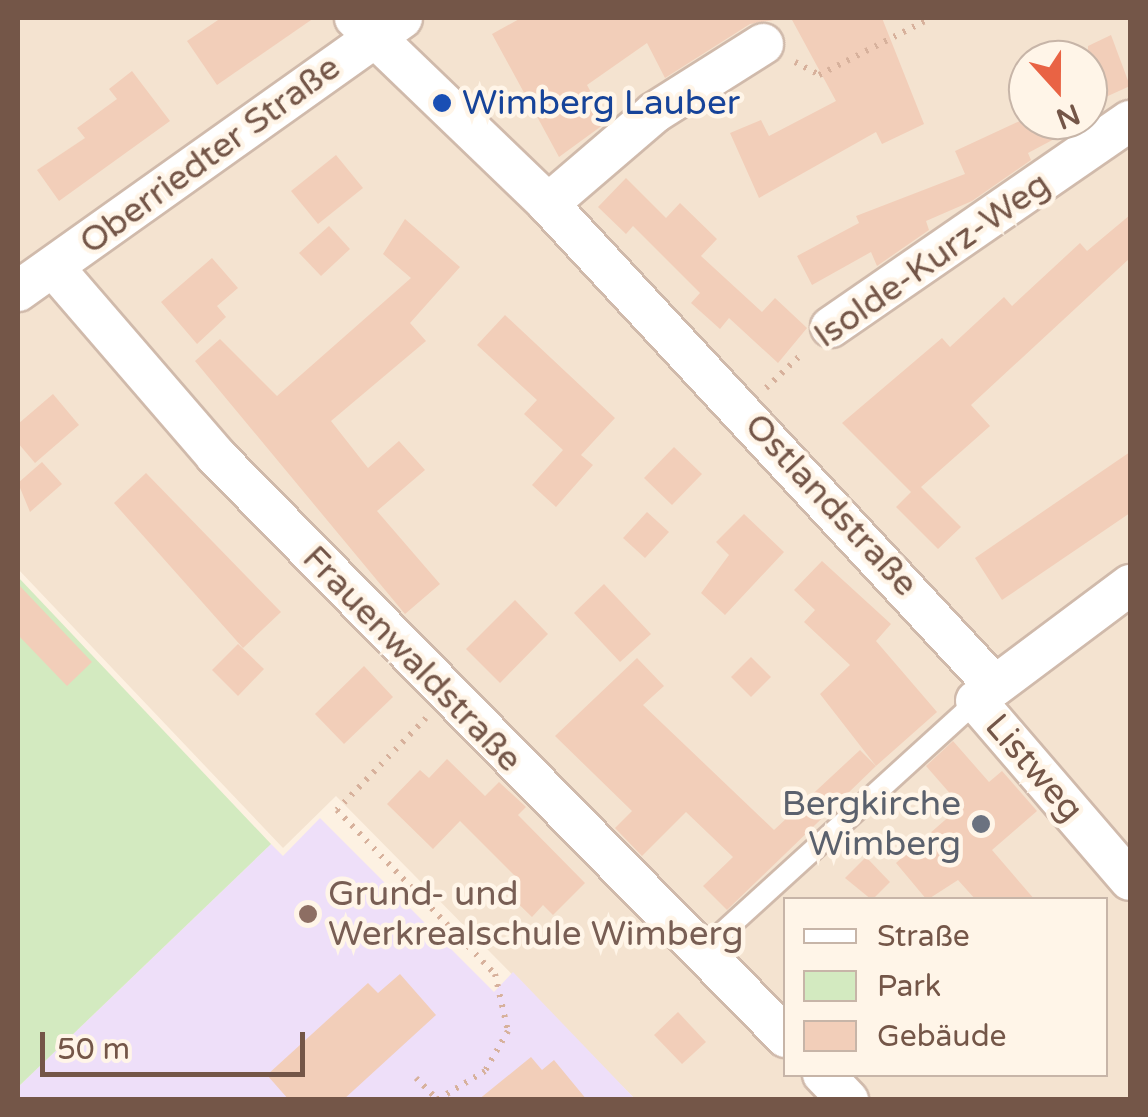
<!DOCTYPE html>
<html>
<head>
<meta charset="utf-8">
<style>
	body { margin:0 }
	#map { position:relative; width:1148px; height:1117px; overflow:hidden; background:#fdf1e2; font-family:"Varela Round",sans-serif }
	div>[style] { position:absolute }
	.residential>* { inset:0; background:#f4e3d0 }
	.education>* { inset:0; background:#eedff9 }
	.green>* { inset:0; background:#d3eac0 }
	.building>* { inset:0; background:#f2ceb9 }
	.path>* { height:6px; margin-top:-3px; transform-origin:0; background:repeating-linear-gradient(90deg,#d7b19c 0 2.5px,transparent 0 10.5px) }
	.roads { filter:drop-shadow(2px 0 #d0baab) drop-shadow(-2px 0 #d0baab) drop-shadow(0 2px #d0baab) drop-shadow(0 -2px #d0baab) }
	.service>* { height:20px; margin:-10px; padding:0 10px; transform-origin:10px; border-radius:10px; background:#fff }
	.minor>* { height:40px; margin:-20px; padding:0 20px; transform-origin:20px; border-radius:20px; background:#fff }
	.dots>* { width:28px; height:28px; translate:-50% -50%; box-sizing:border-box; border:5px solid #fff5e8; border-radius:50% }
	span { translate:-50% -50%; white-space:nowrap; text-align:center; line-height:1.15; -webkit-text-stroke:9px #fff5e8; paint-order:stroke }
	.transit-label { font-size:35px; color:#164399 }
	.left { translate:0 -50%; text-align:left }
	.street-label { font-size:35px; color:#745648 }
	.worship-label { font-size:35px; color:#5b616d }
	.right { translate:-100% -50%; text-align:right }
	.education-label { font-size:35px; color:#785e54 }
	.frame { position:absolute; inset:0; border:20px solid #745648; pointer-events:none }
	.legend { position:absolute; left:783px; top:897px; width:325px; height:180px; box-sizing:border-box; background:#fff5e8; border:2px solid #c7b5a8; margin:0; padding:12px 18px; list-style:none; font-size:30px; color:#745648 }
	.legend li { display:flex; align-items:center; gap:20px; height:50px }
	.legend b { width:50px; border:2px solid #c7b5a8 }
	.north { position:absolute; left:1008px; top:40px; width:100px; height:100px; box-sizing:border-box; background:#fff5e8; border:2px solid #c7b5a8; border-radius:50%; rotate:159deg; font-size:28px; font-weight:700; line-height:40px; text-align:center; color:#745648 }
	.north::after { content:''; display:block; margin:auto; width:35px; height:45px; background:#e96344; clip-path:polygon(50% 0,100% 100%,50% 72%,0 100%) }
	.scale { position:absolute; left:40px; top:1032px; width:265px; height:45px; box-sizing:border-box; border:5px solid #745648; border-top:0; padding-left:12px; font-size:30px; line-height:35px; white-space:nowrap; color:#745648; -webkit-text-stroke:8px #fff5e8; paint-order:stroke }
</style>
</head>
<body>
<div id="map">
	<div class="residential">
		<i style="clip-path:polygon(evenodd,18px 18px,1130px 18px,1130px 1099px,635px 1099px,336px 796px,283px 848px,18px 569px,18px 18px,1028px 60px,1088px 60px,1088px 120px,1028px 120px,1028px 60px,18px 18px,786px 900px,1106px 900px,1106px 1074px,786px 1074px,786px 900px)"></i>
	</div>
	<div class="education">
		<i style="clip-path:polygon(320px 818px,494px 992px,513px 972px,635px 1099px,18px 1100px,18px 1087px,271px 844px,283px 856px)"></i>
	</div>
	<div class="green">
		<i style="clip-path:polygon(18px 577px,271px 844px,18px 1087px)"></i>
	</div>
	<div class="building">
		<i style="clip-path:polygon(221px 18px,314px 18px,217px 85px,187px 41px)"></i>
		<i style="clip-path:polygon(521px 18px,786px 18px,750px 24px,665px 78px,647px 43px,587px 85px,607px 122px,559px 157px,492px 34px)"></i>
		<i style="clip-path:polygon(791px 18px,882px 18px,924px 124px,882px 144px,876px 132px,759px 198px,730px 133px,761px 120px,769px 136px,836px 101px)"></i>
		<i style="clip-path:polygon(1111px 35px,1130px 86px,1088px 105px,1088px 46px)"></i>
		<i style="clip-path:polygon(132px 71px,170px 121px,59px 201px,37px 170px,85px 138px,77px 128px,117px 99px,109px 89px)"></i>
		<i style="clip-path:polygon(1022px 120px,1090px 120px,1028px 153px,1031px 160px,972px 201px,926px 221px,929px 230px,877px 266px,871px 252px,812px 285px,797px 256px,859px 223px,856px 216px,965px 174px,955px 151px)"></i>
		<i style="clip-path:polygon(336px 155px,363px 188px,318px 224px,291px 191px)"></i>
		<i style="clip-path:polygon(626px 178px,666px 218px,680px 203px,717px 239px,701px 256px,762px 312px,775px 298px,807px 328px,778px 363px,729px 318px,720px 329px,691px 303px,700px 293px,633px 226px,626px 234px,598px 207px)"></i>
		<i style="clip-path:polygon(1130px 215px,1130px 258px,971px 405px,990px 426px,921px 487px,961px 527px,938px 549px,896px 507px,911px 492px,842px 423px,942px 338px,950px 347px,1004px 297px,1012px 306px,1080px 243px,1087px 251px)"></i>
		<i style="clip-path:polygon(405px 219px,460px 267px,410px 323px,426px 341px,331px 421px,368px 468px,399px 441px,425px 470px,377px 511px,440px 584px,405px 614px,195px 361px,220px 339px,277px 396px,411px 278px,383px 254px)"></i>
		<i style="clip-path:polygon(329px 226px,350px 249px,321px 276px,299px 253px)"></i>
		<i style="clip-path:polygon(212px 258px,238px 288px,217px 306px,226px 317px,197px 344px,161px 302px)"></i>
		<i style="clip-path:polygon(505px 315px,615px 418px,581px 455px,593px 465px,556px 507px,532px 485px,563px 450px,524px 414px,537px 400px,477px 345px)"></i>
		<i style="clip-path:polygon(53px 394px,79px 425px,35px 463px,18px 443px,18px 424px)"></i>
		<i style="clip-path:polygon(674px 447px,702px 474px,672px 505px,644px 478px)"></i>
		<i style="clip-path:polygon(1130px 452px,1130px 513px,1002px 600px,975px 558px)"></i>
		<i style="clip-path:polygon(42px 462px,62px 484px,30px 512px,18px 483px)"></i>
		<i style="clip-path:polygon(146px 473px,281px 612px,243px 648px,114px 503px)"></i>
		<i style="clip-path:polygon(647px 512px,669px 532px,645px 558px,623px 538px)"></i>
		<i style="clip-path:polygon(744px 514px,784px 552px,725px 615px,701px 593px,729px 555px,716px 542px)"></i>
		<i style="clip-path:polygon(822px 561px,891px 624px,876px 641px,937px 712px,876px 766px,820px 694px,850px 665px,804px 622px,815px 610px,794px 590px)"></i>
		<i style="clip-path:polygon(18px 584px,92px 662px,67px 686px,18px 635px)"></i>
		<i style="clip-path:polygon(604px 584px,651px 634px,620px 662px,574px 613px)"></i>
		<i style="clip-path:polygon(515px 600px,548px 634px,500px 683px,466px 649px)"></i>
		<i style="clip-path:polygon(238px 644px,264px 669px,238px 696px,212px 670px)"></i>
		<i style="clip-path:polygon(751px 657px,771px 677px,751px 697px,731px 677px)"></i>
		<i style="clip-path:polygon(637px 658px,664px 686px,643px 705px,774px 830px,860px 750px,876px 766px,727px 910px,703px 886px,733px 857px,686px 812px,642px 856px,615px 828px,632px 811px,555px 736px)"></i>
		<i style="clip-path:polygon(364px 666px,393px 697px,344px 744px,315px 714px)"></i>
		<i style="clip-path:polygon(953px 741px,989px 782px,1002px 771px,1037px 811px,992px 850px,1035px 900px,976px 900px,958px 880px,927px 900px,896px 863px,961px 806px,926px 766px)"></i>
		<i style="clip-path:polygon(447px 759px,485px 796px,499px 782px,526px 807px,518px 815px,585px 883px,553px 915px,543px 905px,532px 917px,504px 890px,516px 877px,460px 821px,433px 849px,387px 804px,420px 770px,429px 778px)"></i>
		<i style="clip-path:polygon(866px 857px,890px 882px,872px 900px,845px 878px)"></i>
		<i style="clip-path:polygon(400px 974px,436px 1015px,343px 1100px,289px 1100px,267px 1075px,368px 983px,378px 993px)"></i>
		<i style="clip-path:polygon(678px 1012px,706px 1042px,682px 1064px,654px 1035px)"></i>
		<i style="clip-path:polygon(531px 1057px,542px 1070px,554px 1060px,587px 1100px,478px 1100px)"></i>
	</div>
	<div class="path">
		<i style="left:795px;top:62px;width:27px;rotate:28deg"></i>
		<i style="left:819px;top:75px;width:126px;rotate:-27deg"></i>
		<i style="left:766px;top:388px;width:52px;rotate:-43.5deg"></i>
		<i style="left:426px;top:718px;width:128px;rotate:134.1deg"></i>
		<i style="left:337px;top:810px;width:228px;rotate:46.1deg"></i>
		<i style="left:495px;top:974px;width:58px;rotate:77.2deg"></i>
		<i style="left:508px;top:1031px;width:46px;rotate:119.9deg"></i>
		<i style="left:485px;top:1071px;width:56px;rotate:148.9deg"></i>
		<i style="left:416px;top:1078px;width:28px;rotate:45deg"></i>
	</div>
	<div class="roads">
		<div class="service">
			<i style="left:701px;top:952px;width:377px;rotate:-42.3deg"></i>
		</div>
		<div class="minor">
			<i style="left:355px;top:18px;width:268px;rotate:43.9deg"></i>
			<i style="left:548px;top:204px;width:657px;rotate:47.16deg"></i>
			<i style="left:995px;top:686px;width:169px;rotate:-36.8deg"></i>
			<i style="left:548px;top:204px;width:140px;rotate:-40.6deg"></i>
			<i style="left:654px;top:113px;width:129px;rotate:-32.3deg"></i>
			<i style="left:54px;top:268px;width:248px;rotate:49.2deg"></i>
			<i style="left:216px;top:456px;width:814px;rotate:45.55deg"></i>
			<i style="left:18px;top:291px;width:471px;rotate:-35.4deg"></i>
			<i style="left:831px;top:327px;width:363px;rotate:-34.6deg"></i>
			<i style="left:976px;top:701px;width:236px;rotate:49.3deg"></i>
			<i style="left:823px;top:1074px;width:36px;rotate:46deg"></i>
		</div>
	</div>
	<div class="dots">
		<i style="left:442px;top:103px;background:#1a4fb4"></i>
		<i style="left:981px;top:824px;background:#6b7280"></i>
		<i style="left:308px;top:914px;background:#8d6e63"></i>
	</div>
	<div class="transit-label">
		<span class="left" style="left:462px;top:103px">Wimberg Lauber</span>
	</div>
	<div class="street-label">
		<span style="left:210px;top:155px;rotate:-36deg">Oberriedter Straße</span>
		<span style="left:932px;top:260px;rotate:-35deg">Isolde-Kurz-Weg</span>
		<span style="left:831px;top:505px;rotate:47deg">Ostlandstraße</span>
		<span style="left:412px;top:659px;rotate:46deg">Frauenwaldstraße</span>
		<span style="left:1034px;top:768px;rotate:49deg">Listweg</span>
	</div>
	<div class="worship-label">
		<span class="right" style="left:961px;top:824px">Bergkirche<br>Wimberg</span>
	</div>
	<div class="education-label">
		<span class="left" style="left:328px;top:914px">Grund- und<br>Werkrealschule Wimberg</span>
	</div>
	<div class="frame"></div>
	<ul class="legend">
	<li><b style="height:12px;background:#fff"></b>Straße</li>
	<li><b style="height:28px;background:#d3eac0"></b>Park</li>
	<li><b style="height:28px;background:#f2ceb9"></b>Gebäude</li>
	</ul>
	<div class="north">N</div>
	<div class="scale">50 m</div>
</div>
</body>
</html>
